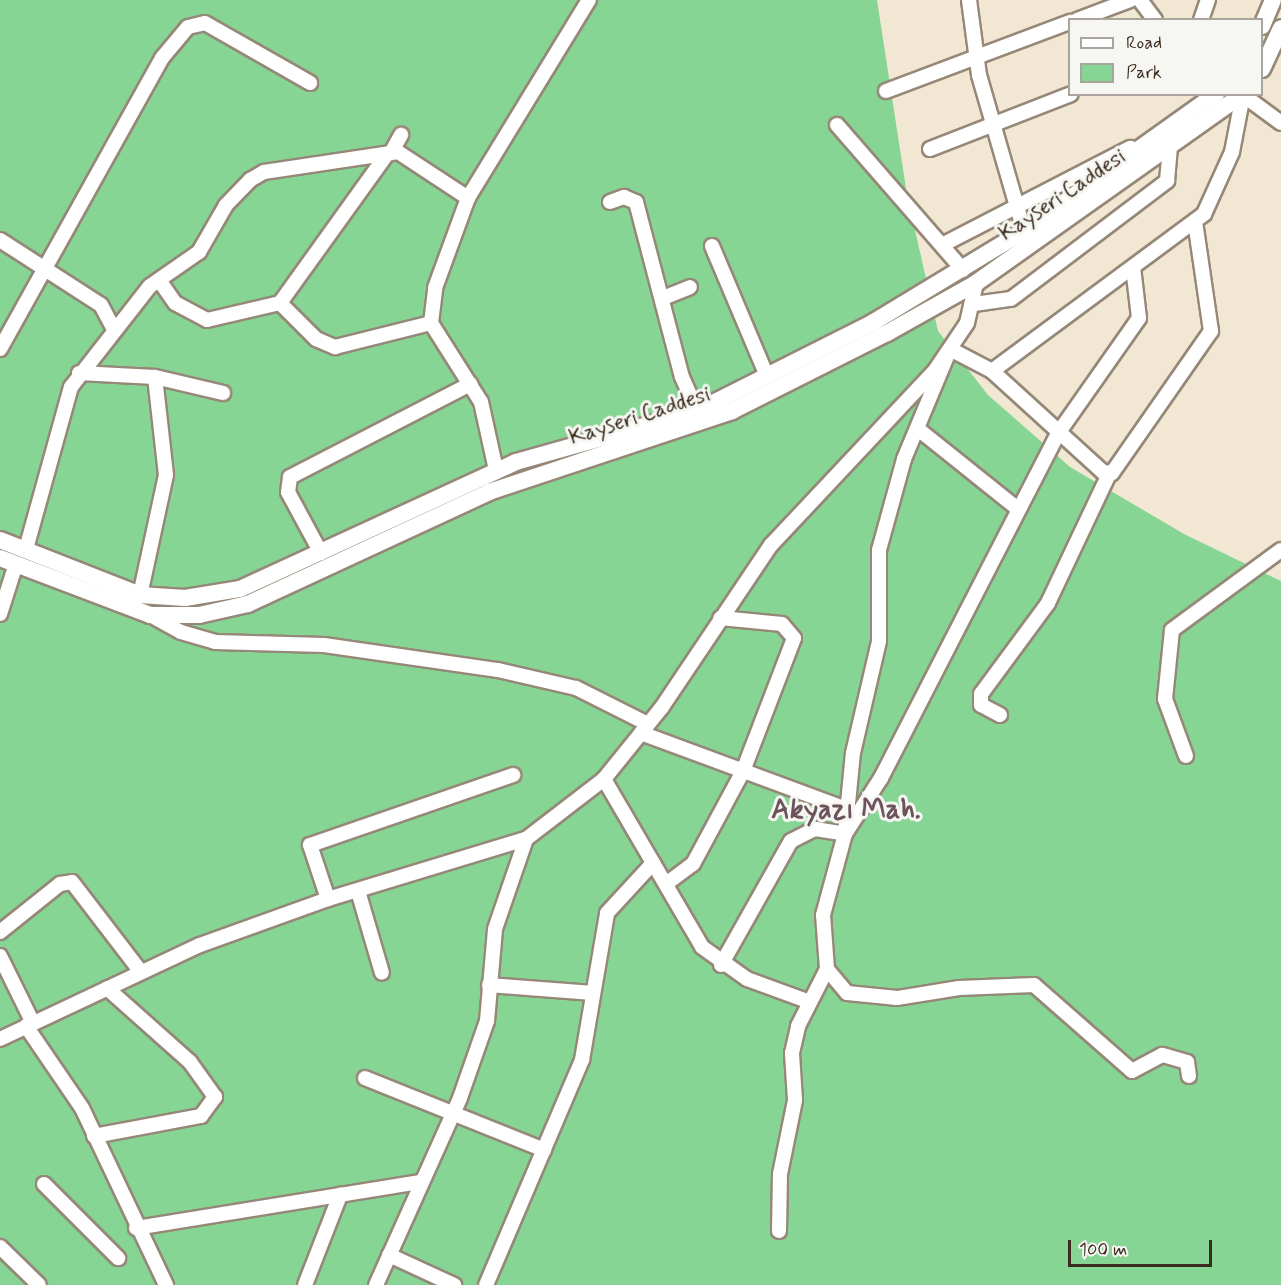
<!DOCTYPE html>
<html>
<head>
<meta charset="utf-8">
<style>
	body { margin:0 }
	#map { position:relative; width:1281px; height:1285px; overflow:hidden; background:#f2e7d2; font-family:Mynerve,sans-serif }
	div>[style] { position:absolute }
	.green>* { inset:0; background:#86d594 }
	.roads { filter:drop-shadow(2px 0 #968878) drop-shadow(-2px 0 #968878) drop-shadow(0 2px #968878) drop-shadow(0 -2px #968878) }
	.minor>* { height:14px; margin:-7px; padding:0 7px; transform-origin:7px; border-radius:7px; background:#fff }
	.major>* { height:16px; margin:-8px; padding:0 8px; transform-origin:8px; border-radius:8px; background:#fff }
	span { translate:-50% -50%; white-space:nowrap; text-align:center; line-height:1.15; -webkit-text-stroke:6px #f6f6f2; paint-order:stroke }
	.street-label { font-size:22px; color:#3b2a1e }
	.district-label { font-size:28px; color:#6c535c; font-weight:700 }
	.legend { position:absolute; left:1068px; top:18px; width:195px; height:78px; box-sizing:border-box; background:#f6f6f2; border:2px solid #aba49d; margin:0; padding:8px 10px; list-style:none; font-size:18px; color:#3b2a1e }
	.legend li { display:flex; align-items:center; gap:12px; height:30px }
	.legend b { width:30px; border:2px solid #aba49d }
	.scale { position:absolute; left:1068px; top:1240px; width:144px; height:27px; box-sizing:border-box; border:3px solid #3b2a1e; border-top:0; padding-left:8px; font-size:18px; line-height:21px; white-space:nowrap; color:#3b2a1e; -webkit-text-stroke:4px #f6f6f2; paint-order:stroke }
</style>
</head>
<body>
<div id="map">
	<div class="green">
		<i style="clip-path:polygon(0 0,877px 0,907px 195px,938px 331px,988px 395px,1070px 467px,1184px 534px,1281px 581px,1281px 1285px,0 1285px)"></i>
	</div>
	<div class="roads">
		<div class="minor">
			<i style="left:969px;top:0;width:76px;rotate:82.4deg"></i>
			<i style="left:979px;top:75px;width:162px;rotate:73.9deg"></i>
			<i style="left:1140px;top:0;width:25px;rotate:53deg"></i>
			<i style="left:1077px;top:20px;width:57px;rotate:-20.7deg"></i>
			<i style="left:1201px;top:20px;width:21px;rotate:-71deg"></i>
			<i style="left:886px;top:91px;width:197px;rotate:-20.6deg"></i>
			<i style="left:837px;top:125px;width:192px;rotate:49deg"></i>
			<i style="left:930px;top:149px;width:151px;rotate:-21.3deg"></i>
			<i style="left:391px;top:153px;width:21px;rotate:-61deg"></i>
			<i style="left:610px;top:202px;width:15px;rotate:-20deg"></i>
			<i style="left:624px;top:197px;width:13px;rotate:23deg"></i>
			<i style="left:636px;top:202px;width:181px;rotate:75.3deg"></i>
			<i style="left:682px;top:377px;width:37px;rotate:66deg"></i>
			<i style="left:0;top:240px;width:120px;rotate:32.8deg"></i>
			<i style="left:101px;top:305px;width:26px;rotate:62deg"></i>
			<i style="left:942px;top:245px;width:212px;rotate:-27.3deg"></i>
			<i style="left:712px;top:246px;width:141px;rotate:67.1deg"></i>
			<i style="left:159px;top:280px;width:28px;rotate:55deg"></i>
			<i style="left:175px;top:303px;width:36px;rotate:28deg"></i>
			<i style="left:207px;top:320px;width:75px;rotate:-13.1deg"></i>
			<i style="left:280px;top:303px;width:183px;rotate:-54.3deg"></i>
			<i style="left:663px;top:298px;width:29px;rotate:-22deg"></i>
			<i style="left:280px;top:303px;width:51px;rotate:45deg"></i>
			<i style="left:316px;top:339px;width:21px;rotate:23deg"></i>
			<i style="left:335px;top:347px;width:99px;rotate:-14deg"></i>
			<i style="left:974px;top:304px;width:37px;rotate:-8deg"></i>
			<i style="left:1011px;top:299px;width:196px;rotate:-37.1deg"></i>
			<i style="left:1167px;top:181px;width:32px;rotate:-85deg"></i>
			<i style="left:0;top:349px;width:333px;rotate:-60.9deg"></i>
			<i style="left:162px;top:58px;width:40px;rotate:-50deg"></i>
			<i style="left:188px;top:27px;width:17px;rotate:-13deg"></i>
			<i style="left:205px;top:23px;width:121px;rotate:29.7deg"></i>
			<i style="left:992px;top:371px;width:264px;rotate:-36.5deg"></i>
			<i style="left:1204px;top:214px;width:68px;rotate:-65.7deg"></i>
			<i style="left:1232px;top:152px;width:58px;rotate:-79.1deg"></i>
			<i style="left:1243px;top:95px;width:47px;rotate:36.4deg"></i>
			<i style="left:79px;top:373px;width:76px;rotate:3deg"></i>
			<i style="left:155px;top:377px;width:99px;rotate:83.6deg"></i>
			<i style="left:166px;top:475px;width:123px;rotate:102.2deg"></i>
			<i style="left:155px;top:377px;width:70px;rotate:13.2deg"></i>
			<i style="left:918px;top:429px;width:128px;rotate:38.7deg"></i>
			<i style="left:496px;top:470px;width:70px;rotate:-102.4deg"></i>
			<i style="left:481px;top:402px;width:93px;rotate:-122.3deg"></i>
			<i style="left:431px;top:323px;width:35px;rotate:-83deg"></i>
			<i style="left:435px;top:288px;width:96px;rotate:-69.9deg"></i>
			<i style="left:468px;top:198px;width:232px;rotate:-58.6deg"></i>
			<i style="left:26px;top:549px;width:168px;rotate:-74.5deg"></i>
			<i style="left:71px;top:387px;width:128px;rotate:-52deg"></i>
			<i style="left:150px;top:286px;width:60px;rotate:-34.8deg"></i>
			<i style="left:199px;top:252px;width:54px;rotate:-60.1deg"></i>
			<i style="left:226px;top:205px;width:35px;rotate:-46deg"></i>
			<i style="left:250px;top:180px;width:16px;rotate:-30deg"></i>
			<i style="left:264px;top:172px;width:135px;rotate:-8.5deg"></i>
			<i style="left:398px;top:152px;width:84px;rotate:33.3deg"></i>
			<i style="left:321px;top:553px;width:69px;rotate:-118.4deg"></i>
			<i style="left:288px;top:492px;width:15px;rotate:-82deg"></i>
			<i style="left:290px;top:477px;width:203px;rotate:-27.3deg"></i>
			<i style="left:0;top:614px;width:52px;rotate:-72.3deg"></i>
			<i style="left:150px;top:615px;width:35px;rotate:29deg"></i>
			<i style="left:181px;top:632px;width:35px;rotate:16deg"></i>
			<i style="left:215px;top:642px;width:109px;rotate:1.6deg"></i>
			<i style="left:324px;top:645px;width:176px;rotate:8.2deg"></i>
			<i style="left:498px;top:670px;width:80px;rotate:13deg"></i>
			<i style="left:576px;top:688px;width:80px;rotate:26.6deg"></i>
			<i style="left:1000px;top:715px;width:21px;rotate:-152deg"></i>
			<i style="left:981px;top:705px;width:11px;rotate:-90deg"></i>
			<i style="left:981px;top:694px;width:113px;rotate:-53.6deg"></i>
			<i style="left:1048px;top:603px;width:143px;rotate:-64.7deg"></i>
			<i style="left:641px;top:733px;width:220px;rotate:20.3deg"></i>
			<i style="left:1186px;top:756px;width:61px;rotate:-110.2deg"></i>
			<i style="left:1165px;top:699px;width:69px;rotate:-84.2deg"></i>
			<i style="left:1172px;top:630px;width:135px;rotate:-36.3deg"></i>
			<i style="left:604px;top:779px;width:194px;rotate:59.7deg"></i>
			<i style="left:702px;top:947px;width:55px;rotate:35.4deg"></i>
			<i style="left:747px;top:979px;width:67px;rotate:20.1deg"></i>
			<i style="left:666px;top:884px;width:34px;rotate:-37deg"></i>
			<i style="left:693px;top:864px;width:106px;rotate:-61.7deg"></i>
			<i style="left:743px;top:771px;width:142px;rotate:-69deg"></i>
			<i style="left:794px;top:638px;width:18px;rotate:-131deg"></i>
			<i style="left:782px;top:624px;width:62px;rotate:-174.5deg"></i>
			<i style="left:358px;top:891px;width:85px;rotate:73.7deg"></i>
			<i style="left:328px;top:899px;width:57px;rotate:-108.4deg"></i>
			<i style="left:310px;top:845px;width:215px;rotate:-19deg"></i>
			<i style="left:0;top:932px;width:77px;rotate:-38.7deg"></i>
			<i style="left:60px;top:884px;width:12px;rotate:-9deg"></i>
			<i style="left:72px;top:882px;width:113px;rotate:52.5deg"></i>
			<i style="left:0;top:956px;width:75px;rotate:63.8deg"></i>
			<i style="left:721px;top:965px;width:142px;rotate:-60.6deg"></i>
			<i style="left:791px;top:841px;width:27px;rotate:-27deg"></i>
			<i style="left:815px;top:829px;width:30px;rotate:9deg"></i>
			<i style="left:845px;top:834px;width:67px;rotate:-57.3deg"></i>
			<i style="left:881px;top:778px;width:389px;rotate:-62.8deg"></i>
			<i style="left:1059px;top:432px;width:139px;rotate:-54.9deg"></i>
			<i style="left:1139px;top:318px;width:51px;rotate:-96.7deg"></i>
			<i style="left:489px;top:985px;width:104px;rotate:4.4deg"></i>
			<i style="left:26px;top:1026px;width:99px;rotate:55.7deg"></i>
			<i style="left:82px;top:1108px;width:196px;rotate:64.6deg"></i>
			<i style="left:0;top:1039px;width:221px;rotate:-25.2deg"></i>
			<i style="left:200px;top:945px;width:136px;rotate:-19.8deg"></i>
			<i style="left:328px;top:899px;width:207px;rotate:-16.9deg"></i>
			<i style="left:526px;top:839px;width:98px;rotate:-37.6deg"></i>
			<i style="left:604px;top:779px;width:92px;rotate:-51.1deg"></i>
			<i style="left:662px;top:707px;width:195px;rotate:-56.1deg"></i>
			<i style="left:771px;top:545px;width:241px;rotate:-46.8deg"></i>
			<i style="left:936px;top:369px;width:55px;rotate:-56deg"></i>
			<i style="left:967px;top:323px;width:41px;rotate:-77.3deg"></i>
			<i style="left:1189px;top:1076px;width:14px;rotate:-98deg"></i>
			<i style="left:1187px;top:1062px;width:26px;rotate:-164deg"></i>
			<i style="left:1162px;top:1055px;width:34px;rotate:152deg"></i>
			<i style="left:1132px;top:1071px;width:130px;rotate:-138.7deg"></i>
			<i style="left:1034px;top:985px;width:75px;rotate:177.7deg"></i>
			<i style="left:959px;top:988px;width:63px;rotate:170.8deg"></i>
			<i style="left:897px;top:998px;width:50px;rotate:-174.3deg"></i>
			<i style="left:847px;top:993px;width:31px;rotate:-130deg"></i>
			<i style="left:827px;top:969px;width:54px;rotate:-94.2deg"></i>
			<i style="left:823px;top:915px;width:84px;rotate:-74.8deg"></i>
			<i style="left:845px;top:834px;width:81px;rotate:-84.4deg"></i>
			<i style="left:853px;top:753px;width:115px;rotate:-76.9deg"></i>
			<i style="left:879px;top:641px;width:91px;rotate:-90deg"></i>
			<i style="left:879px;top:550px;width:94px;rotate:-74.6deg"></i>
			<i style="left:904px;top:459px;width:119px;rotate:-67.3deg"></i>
			<i style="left:950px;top:349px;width:47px;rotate:27.6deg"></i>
			<i style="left:992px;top:371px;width:150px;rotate:42.3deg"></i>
			<i style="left:1103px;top:472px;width:9px;rotate:6deg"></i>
			<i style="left:1112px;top:473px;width:173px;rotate:-55.1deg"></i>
			<i style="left:1211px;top:331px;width:111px;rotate:-98.3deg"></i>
			<i style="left:365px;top:1078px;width:193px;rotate:21.9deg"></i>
			<i style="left:94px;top:1136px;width:109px;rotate:-10.6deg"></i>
			<i style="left:201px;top:1116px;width:24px;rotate:-54deg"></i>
			<i style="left:215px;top:1097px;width:43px;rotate:-125.5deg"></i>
			<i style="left:190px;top:1062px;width:111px;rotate:-138.3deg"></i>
			<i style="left:44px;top:1184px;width:105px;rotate:45deg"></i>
			<i style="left:136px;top:1228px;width:289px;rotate:-9.2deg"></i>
			<i style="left:779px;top:1231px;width:57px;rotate:-89deg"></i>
			<i style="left:780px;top:1174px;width:76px;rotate:-78.5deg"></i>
			<i style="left:795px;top:1100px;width:47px;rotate:-93.7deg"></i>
			<i style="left:792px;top:1053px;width:28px;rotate:-77deg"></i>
			<i style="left:798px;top:1026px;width:64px;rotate:-63deg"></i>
			<i style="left:0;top:1247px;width:54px;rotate:44.3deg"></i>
			<i style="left:389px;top:1255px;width:72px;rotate:24.8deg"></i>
			<i style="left:305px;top:1285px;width:97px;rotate:-68.7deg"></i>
			<i style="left:376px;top:1285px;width:205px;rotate:-65.8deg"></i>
			<i style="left:460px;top:1098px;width:82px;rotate:-70.7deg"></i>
			<i style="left:487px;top:1021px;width:92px;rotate:-85deg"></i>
			<i style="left:495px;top:929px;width:95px;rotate:-71deg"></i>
			<i style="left:486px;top:1285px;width:245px;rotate:-66.9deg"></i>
			<i style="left:582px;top:1060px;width:149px;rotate:-80.3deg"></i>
			<i style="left:607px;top:913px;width:68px;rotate:-47.4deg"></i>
		</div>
		<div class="major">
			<i style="left:1262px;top:26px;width:28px;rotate:-67deg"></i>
			<i style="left:1262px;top:69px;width:45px;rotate:-65.1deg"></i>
			<i style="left:0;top:540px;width:150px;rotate:21.4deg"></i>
			<i style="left:140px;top:595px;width:45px;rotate:3.8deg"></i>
			<i style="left:185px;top:598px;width:56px;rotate:-9.3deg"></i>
			<i style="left:240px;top:589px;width:304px;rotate:-24.7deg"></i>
			<i style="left:516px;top:462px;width:188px;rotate:-15.7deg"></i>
			<i style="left:697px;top:411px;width:196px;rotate:-26.7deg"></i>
			<i style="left:872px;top:323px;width:178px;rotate:-31.2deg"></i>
			<i style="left:1024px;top:231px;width:236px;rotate:-35.5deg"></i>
			<i style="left:0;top:558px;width:160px;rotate:20.8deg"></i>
			<i style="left:150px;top:615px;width:49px"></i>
			<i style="left:199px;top:615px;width:50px;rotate:-12.7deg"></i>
			<i style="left:248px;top:604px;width:266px;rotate:-24.9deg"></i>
			<i style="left:489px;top:492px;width:256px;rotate:-18.4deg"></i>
			<i style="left:732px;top:411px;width:174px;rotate:-26.7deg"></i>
			<i style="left:887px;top:333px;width:102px;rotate:-29.3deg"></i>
			<i style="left:976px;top:283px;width:327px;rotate:-35.3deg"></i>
		</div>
	</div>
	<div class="street-label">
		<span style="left:1063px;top:196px;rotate:-34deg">Kayseri Caddesi</span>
		<span style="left:640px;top:417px;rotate:-18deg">Kayseri Caddesi</span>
	</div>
	<div class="district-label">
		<span style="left:846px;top:811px">Akyazı Mah.</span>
	</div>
	<ul class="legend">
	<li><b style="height:8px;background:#fff"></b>Road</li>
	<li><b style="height:16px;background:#86d594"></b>Park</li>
	</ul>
	<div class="scale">100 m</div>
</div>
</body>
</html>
